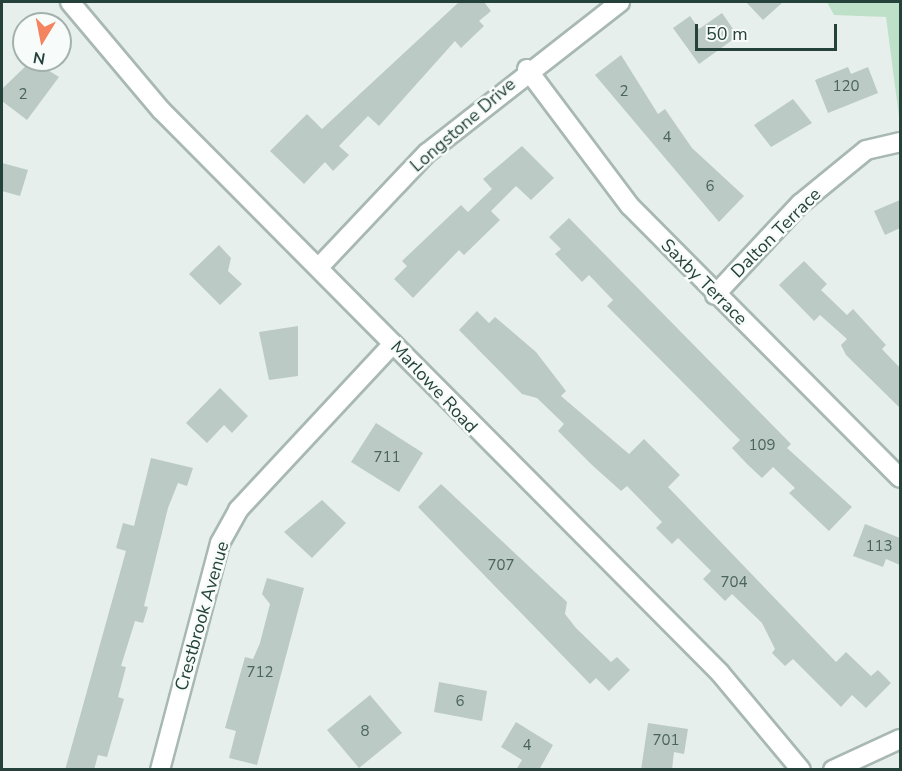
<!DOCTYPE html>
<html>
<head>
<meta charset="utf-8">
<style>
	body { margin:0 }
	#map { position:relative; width:902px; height:771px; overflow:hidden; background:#e6efeb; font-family:"Nunito Sans",sans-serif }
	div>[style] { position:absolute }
	.green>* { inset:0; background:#bfe0c8 }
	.building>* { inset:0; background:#bbcac4 }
	.roads { filter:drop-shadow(2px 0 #a8b8b2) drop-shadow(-2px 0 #a8b8b2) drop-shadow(0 2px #a8b8b2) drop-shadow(0 -2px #a8b8b2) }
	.minor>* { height:18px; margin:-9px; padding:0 9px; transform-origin:9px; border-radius:9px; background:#fff }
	span { translate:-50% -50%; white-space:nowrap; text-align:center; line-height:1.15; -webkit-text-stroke:5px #f7fbf9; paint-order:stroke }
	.number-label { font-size:15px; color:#4a645c }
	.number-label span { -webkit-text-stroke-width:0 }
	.street-label { font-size:18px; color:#24423a }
	.frame { position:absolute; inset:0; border:3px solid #24423a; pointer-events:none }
	.north { position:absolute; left:12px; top:12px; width:60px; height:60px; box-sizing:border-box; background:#f7fbf9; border:2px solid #a3b1ad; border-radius:50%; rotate:190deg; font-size:16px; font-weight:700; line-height:24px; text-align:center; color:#24423a }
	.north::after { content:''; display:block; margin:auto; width:21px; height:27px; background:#f4845f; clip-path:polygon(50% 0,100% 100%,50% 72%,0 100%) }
	.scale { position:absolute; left:695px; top:24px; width:142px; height:27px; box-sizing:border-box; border:3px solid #24423a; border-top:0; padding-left:8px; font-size:18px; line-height:21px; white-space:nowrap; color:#24423a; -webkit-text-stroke:4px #f7fbf9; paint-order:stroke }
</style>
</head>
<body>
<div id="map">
	<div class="green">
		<i style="clip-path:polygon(827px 2px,900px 2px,900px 124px,886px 17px,834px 15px)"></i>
	</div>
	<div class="building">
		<i style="clip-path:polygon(459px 2px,484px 2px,491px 11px,479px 21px,484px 26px,461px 48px,455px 41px,379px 126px,368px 116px,339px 146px,349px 155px,333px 171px,325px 162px,304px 184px,270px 151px,307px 114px,322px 129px)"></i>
		<i style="clip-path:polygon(746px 2px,783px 2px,763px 20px)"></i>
		<i style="clip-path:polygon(722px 13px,738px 36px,699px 64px,673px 28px,690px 16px,699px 29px)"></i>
		<i style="clip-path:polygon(621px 55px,658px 114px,665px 109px,692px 148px,744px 196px,719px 222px,595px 75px)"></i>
		<i style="clip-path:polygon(32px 60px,59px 77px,27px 120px,2px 101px,2px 89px)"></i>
		<i style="clip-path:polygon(848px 67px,851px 74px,868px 67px,878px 93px,828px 113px,815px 80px)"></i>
		<i style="clip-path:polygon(793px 99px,812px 123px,771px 147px,754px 125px)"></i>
		<i style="clip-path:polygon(522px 146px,554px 178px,531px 200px,516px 186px,491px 211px,500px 220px,464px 255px,459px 250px,413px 298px,394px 279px,407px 266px,402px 261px,461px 205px,468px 212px,492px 189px,483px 179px)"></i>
		<i style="clip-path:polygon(2px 163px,28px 170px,20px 196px,2px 191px)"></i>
		<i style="clip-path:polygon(900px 200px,900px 228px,885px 235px,874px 211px)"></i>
		<i style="clip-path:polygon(569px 218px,791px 444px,787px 448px,852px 507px,829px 531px,789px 493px,795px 488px,773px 467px,762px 478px,747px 464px,732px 448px,740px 440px,607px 306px,613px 300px,589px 275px,582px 282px,555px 254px,561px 249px,549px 237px)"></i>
		<i style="clip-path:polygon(219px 245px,231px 258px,228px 271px,242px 284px,220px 305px,189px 274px)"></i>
		<i style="clip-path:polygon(804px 261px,827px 284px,821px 290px,847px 315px,853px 309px,886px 345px,882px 349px,900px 368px,900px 408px,846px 355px,841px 345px,847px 339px,820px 315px,814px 321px,779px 285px)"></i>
		<i style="clip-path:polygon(477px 311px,489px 323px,495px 317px,536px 352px,566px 391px,561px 396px,629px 454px,644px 439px,680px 475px,668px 487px,836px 662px,846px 652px,871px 676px,878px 670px,891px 683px,866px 708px,852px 695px,841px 707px,793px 659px,785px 666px,772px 653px,775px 649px,762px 623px,732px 594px,725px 601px,703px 579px,711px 571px,678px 538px,672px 544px,656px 528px,662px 522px,627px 486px,621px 491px,592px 465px,558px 431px,564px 424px,537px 398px,522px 394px,459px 330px)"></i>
		<i style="clip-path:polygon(298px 326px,298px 376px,269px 380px,259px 332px)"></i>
		<i style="clip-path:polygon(220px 388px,248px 416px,232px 433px,224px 425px,207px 443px,186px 423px)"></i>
		<i style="clip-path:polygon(376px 423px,423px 453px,399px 492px,351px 462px)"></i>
		<i style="clip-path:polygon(151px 458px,193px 468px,187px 486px,178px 483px,168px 508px,144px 606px,148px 607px,143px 623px,135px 621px,121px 666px,126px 667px,118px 697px,124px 699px,107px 757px,98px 755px,94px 770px,65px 770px,126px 551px,116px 548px,123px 523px,134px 526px)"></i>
		<i style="clip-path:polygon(441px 484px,567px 602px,565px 614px,576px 628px,611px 662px,617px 657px,630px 670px,609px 691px,596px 678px,590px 684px,418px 507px)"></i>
		<i style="clip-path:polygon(322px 500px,346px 523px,312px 558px,284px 532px)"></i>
		<i style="clip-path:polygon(865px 524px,900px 538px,900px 565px,886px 559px,883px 567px,853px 556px)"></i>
		<i style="clip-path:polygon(267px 578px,304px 588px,257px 765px,229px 758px,236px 731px,225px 728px,245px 657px,253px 659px,260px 643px,270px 604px,262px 594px)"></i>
		<i style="clip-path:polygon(439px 682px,487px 691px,482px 721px,434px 712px)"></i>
		<i style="clip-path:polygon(370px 695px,402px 733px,359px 768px,327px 730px)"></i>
		<i style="clip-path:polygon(516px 722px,553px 745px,539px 770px,516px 770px,522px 760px,501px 747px)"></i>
		<i style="clip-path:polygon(648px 723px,688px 729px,684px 754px,674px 752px,672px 770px,641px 770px)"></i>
	</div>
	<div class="roads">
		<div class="minor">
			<i style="left:70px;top:2px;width:141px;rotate:49.9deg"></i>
			<i style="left:161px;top:110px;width:793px;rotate:45.2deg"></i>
			<i style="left:720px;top:673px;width:126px;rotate:50.1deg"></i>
			<i style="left:527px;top:69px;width:171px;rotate:53.1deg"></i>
			<i style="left:630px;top:206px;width:383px;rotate:45.2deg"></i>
			<i style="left:320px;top:266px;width:156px;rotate:-46.6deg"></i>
			<i style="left:427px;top:153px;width:245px;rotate:-38deg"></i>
			<i style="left:715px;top:295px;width:125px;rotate:-47deg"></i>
			<i style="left:800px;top:204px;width:85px;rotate:-39.3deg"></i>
			<i style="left:866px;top:150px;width:35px;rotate:-13deg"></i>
			<i style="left:160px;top:770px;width:235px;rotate:-75.2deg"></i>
			<i style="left:220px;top:543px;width:38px;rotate:-61deg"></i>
			<i style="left:238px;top:510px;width:227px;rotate:-47deg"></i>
			<i style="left:833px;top:770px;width:74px;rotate:-24.8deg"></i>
		</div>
	</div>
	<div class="number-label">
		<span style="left:846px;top:87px">120</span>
		<span style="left:624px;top:92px">2</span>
		<span style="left:23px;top:95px">2</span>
		<span style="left:667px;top:138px">4</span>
		<span style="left:710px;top:187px">6</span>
		<span style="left:762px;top:446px">109</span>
		<span style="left:387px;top:458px">711</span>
		<span style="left:879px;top:547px">113</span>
		<span style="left:501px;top:566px">707</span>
		<span style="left:734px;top:583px">704</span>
		<span style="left:260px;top:673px">712</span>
		<span style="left:460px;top:702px">6</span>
		<span style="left:365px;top:732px">8</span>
		<span style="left:666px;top:741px">701</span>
		<span style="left:527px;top:746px">4</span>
	</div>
	<div class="street-label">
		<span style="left:463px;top:125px;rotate:-41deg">Longstone Drive</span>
		<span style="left:776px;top:233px;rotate:-45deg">Dalton Terrace</span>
		<span style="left:704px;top:282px;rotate:45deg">Saxby Terrace</span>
		<span style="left:434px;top:387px;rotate:47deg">Marlowe Road</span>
		<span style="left:202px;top:616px;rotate:-74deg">Crestbrook Avenue</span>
	</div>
	<div class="frame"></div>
	<div class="north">N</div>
	<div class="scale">50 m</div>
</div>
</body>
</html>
